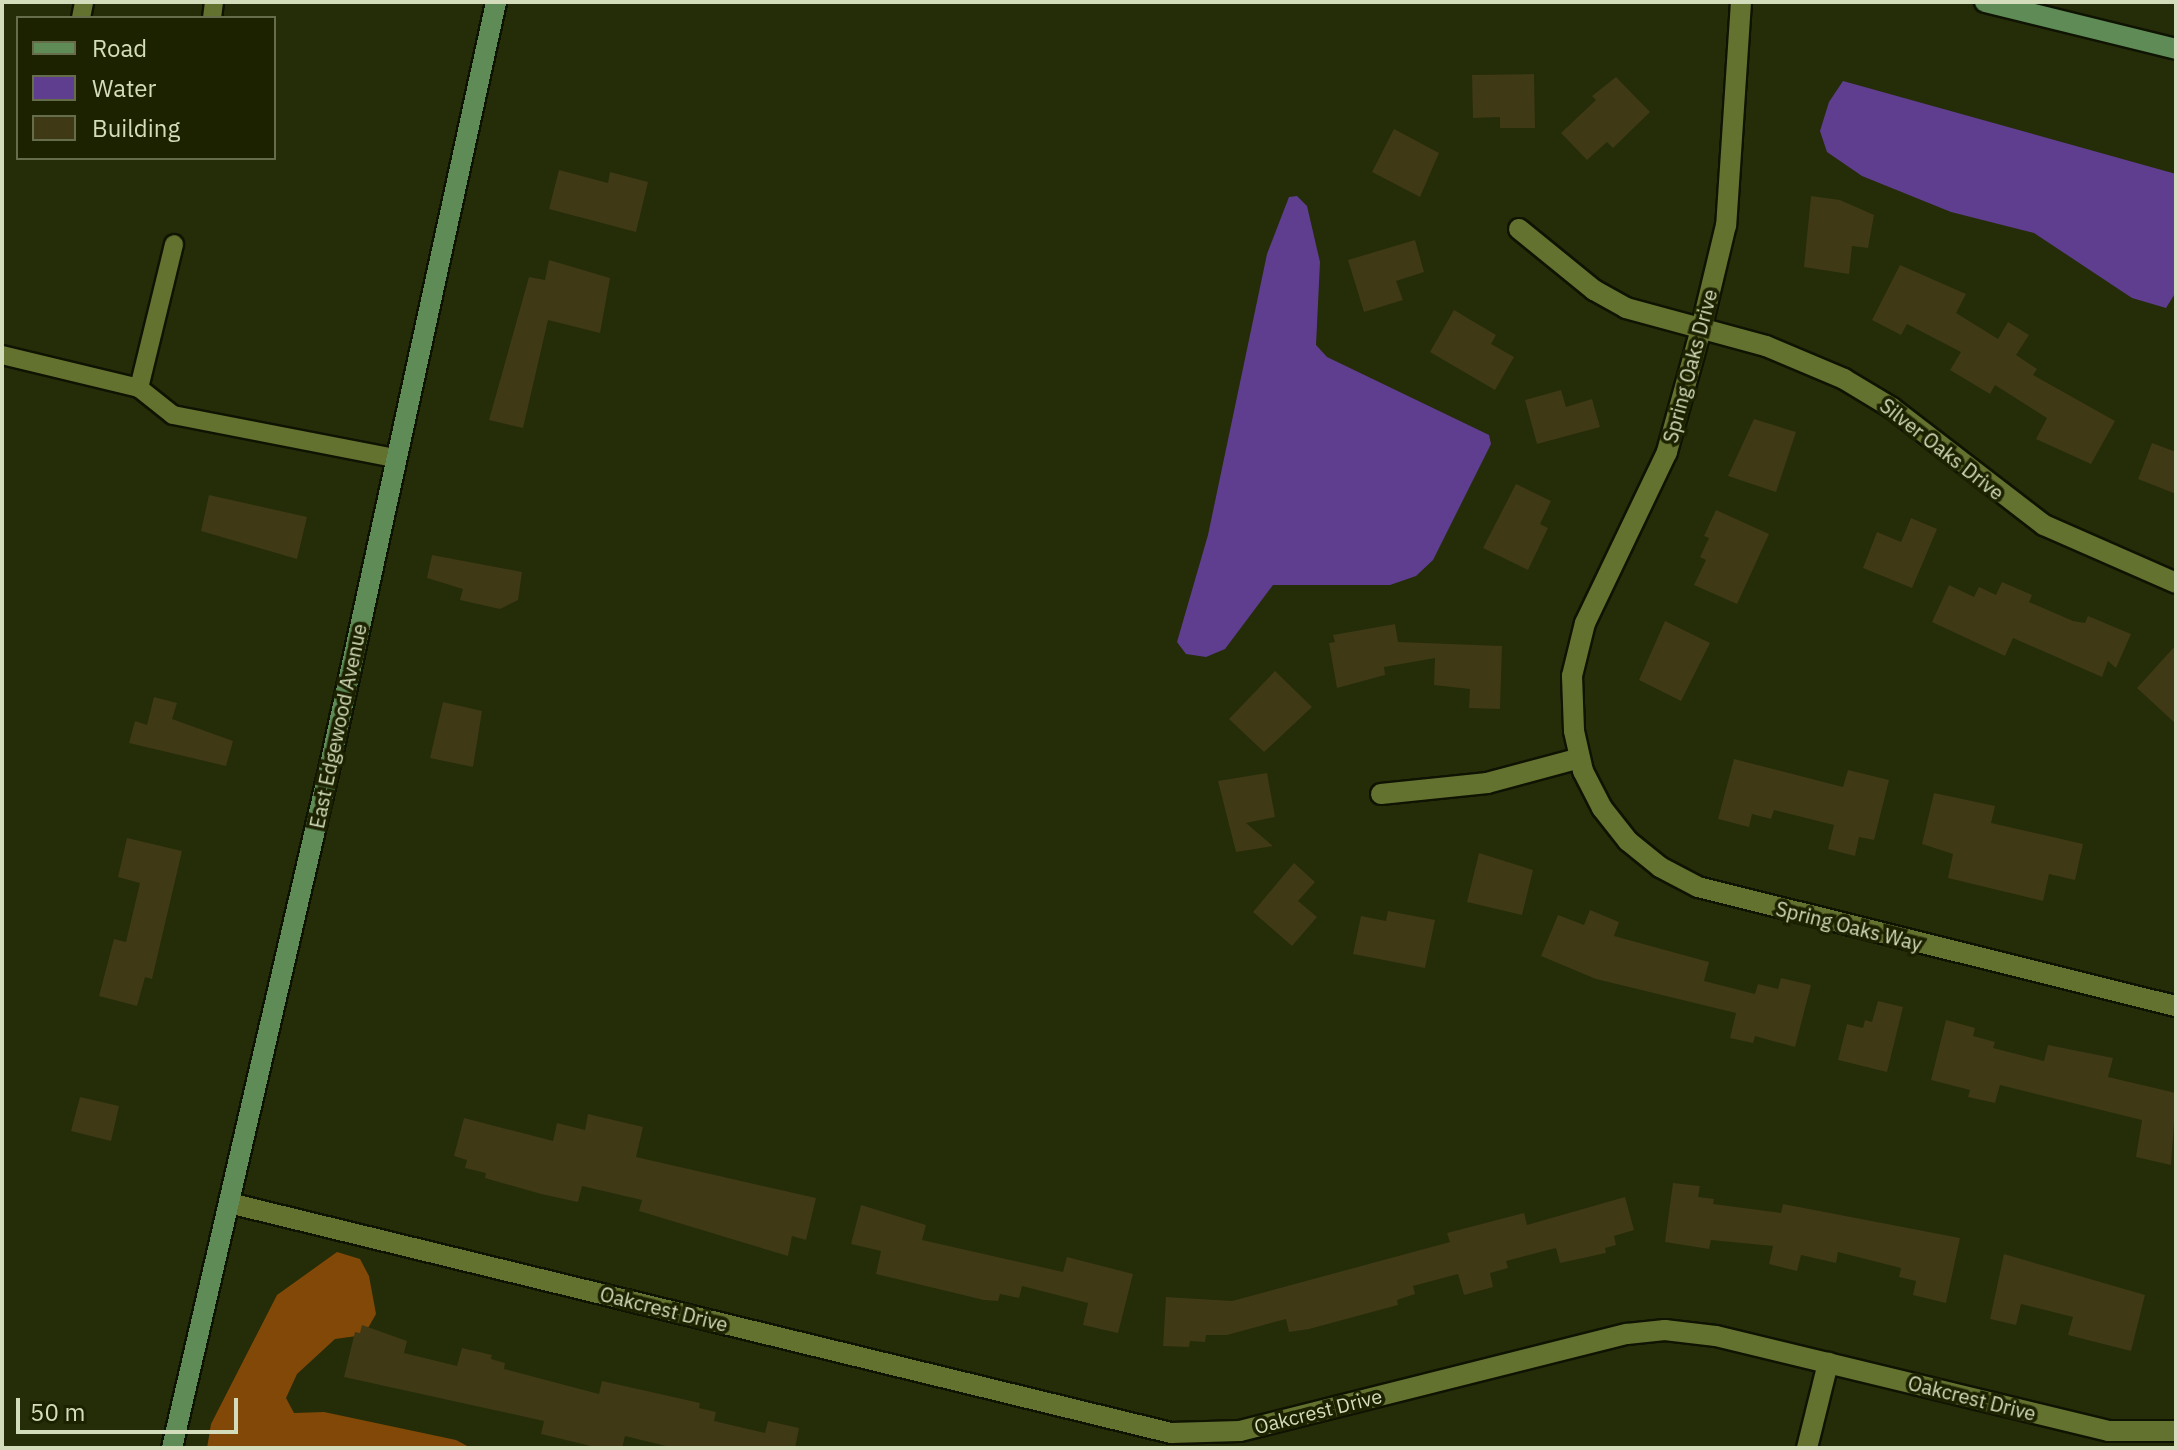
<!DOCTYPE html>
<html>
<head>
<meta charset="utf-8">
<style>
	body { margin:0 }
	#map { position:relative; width:2178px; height:1450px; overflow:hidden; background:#252c08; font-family:"IBM Plex Sans",sans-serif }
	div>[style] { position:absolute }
	.forest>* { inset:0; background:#824807 }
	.water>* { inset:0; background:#5f3e90 }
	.building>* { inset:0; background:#3f3916 }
	.roads { filter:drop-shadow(2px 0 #0f1302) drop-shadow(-2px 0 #0f1302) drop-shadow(0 2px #0f1302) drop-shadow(0 -2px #0f1302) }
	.service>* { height:18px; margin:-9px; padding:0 9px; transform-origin:9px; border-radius:9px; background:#64722f }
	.minor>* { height:20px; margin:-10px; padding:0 10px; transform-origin:10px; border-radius:10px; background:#64722f }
	.secondary>* { height:20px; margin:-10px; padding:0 10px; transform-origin:10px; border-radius:10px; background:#5e8b56 }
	span { translate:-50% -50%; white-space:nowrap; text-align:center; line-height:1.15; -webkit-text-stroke:7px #1c2200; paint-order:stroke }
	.street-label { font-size:20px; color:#d4ddbb }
	.frame { position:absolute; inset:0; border:4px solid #d4ddbb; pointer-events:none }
	.legend { position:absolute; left:16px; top:16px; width:260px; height:144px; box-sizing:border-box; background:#1c2200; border:2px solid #666d4b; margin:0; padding:10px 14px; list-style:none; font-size:24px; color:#d4ddbb }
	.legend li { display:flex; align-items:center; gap:16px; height:40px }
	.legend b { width:40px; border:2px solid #666d4b }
	.scale { position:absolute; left:16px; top:1398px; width:222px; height:36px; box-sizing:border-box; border:4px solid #d4ddbb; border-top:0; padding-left:10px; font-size:24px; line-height:28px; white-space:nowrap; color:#d4ddbb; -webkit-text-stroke:6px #1c2200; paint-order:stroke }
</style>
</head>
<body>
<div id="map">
	<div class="forest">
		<i style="clip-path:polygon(337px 1252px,360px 1259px,369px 1276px,376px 1314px,364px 1335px,335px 1339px,297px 1374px,286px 1398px,294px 1413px,324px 1412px,456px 1440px,471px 1448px,207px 1448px,211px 1424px,277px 1295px)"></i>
	</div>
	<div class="water">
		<i style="clip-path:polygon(1843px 81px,2176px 174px,2176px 292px,2166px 308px,2132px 298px,2034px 233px,1951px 212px,1862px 176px,1827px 152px,1820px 131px,1829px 102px)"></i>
		<i style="clip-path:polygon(1297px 196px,1307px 206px,1320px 262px,1316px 345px,1327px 357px,1489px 435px,1491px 444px,1433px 560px,1416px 576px,1390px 585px,1273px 585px,1225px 649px,1206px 657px,1186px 654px,1177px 642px,1208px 535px,1267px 254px,1289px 197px)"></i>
	</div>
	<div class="building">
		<i style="clip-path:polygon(1534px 74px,1535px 128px,1500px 128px,1500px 117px,1473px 118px,1472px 75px)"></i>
		<i style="clip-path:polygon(1616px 77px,1650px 112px,1613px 148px,1607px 142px,1587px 160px,1561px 133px,1596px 100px,1592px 96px)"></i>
		<i style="clip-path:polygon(1394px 129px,1439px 153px,1420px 197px,1372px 172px)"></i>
		<i style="clip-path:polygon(559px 170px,608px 183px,610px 172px,648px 182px,636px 232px,549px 209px)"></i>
		<i style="clip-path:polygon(1811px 196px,1840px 200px,1874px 215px,1868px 248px,1852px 246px,1849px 274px,1804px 267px)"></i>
		<i style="clip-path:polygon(1415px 240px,1424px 272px,1396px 281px,1403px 300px,1364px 312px,1348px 260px)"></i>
		<i style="clip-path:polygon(549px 260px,610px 278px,600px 333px,548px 320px,523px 428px,489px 420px,529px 277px,545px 280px)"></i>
		<i style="clip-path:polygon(1900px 265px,1966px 294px,1956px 313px,1998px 339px,2008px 322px,2029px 335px,2016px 355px,2037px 369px,2033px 375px,2115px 421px,2091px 464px,2036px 439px,2047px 418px,1995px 385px,1990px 394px,1950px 370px,1961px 352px,1907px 324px,1901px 335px,1872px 320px)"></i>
		<i style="clip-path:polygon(1454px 310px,1496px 335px,1491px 344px,1514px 357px,1495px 390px,1430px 352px)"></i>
		<i style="clip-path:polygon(1561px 390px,1566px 407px,1592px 399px,1600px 427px,1537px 444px,1525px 400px)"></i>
		<i style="clip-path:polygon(1754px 419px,1796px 432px,1776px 492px,1728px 476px)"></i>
		<i style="clip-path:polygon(2152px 443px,2176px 452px,2176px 494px,2138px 479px)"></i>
		<i style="clip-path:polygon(1516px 484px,1551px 501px,1540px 524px,1548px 528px,1528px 570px,1483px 548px)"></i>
		<i style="clip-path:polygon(209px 495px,307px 517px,297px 559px,201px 531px)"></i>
		<i style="clip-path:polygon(1716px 510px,1769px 534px,1737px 604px,1694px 585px,1706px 560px,1700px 557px,1709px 538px,1704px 536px)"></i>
		<i style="clip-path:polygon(1911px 518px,1937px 529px,1912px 588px,1863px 568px,1877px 532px,1901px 542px)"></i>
		<i style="clip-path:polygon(432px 555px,522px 572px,518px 600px,500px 609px,460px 600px,463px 589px,427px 578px)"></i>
		<i style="clip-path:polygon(2002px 582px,2032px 595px,2029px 602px,2073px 621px,2085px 623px,2088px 616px,2131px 634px,2116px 668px,2108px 661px,2102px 677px,2013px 638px,2005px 656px,1932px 622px,1949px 585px,1974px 597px,1979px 587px,1996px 595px)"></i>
		<i style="clip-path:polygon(1665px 621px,1710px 643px,1681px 701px,1639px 680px)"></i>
		<i style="clip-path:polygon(1395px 624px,1398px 642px,1502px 646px,1500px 709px,1469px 708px,1470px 689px,1434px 685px,1435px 658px,1384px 667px,1385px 675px,1337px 688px,1329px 643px,1335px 642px,1333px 635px)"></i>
		<i style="clip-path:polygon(2176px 645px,2176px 724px,2137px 688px)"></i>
		<i style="clip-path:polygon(1275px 671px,1312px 707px,1264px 752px,1229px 719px)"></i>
		<i style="clip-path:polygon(154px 697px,177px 703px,172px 719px,233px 741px,226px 766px,129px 743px,135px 721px,147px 725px)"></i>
		<i style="clip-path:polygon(443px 702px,482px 711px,473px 767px,430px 758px)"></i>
		<i style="clip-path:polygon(1734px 759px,1843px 787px,1848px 770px,1889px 780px,1874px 840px,1859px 837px,1855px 856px,1828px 849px,1834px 825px,1774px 810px,1771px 819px,1752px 814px,1749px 827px,1718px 819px)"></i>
		<i style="clip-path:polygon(1267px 773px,1275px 817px,1246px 823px,1273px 846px,1236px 852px,1218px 781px)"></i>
		<i style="clip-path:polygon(1934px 793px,1995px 806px,1991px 823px,2083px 844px,2075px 880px,2049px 874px,2043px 901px,1948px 878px,1953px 854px,1922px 844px)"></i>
		<i style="clip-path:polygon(127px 838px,182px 851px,152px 979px,145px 977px,137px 1006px,99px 996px,114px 939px,126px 942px,140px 883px,118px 877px)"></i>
		<i style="clip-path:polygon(1479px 853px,1533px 870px,1522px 915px,1467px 902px)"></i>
		<i style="clip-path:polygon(1294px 863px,1315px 882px,1298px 901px,1317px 917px,1292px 946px,1253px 912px)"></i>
		<i style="clip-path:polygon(1590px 910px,1619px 922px,1614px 936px,1709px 962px,1704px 981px,1755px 994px,1758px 984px,1778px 989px,1781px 978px,1811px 985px,1795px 1047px,1755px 1036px,1753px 1043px,1730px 1038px,1736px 1013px,1596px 979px,1541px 956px,1558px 915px,1584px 925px)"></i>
		<i style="clip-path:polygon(1388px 911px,1435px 920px,1425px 968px,1353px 954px,1361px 916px,1386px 921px)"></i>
		<i style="clip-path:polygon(1878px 1001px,1903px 1007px,1887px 1072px,1838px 1060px,1847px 1024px,1863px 1028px,1865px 1020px,1872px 1022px)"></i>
		<i style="clip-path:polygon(1946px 1020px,1975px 1028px,1973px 1036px,1995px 1042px,1993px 1048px,2044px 1061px,2048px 1045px,2113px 1058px,2108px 1077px,2176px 1093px,2171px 1165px,2136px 1157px,2142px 1120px,2000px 1085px,1995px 1103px,1968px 1097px,1970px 1090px,1931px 1080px)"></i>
		<i style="clip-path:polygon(80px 1097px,119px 1106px,111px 1141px,71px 1131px)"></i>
		<i style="clip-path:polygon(588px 1114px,643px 1127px,636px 1157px,816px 1198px,806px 1240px,792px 1236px,788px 1256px,639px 1211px,642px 1200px,582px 1186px,578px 1202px,541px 1194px,485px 1178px,486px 1173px,465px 1168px,467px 1160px,454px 1156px,464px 1118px,553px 1141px,557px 1123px,585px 1130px)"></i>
		<i style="clip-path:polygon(1673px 1183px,1700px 1186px,1698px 1197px,1714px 1199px,1713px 1204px,1781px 1213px,1783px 1204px,1960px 1238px,1946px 1303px,1913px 1295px,1916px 1281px,1899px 1277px,1901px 1268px,1838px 1252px,1836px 1263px,1801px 1255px,1797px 1271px,1769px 1264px,1773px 1246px,1711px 1240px,1709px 1249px,1665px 1242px)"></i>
		<i style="clip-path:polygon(1625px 1197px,1634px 1230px,1614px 1236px,1616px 1245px,1605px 1248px,1606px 1253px,1560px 1263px,1556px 1248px,1506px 1261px,1508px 1268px,1490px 1273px,1493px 1287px,1464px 1295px,1458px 1274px,1413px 1286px,1415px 1294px,1397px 1300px,1398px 1305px,1309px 1329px,1289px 1332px,1286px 1319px,1227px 1335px,1206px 1335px,1205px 1342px,1190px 1341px,1189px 1347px,1163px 1346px,1166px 1297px,1232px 1301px,1450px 1242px,1447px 1233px,1524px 1213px,1527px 1225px)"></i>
		<i style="clip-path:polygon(861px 1205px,926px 1225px,922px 1240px,1063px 1272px,1067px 1257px,1133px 1274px,1118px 1333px,1083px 1325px,1088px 1303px,1022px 1286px,1019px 1298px,1000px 1294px,998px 1301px,984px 1300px,876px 1274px,881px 1251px,851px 1244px)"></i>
		<i style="clip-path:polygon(2004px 1254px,2145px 1295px,2131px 1351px,2068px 1335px,2073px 1317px,2021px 1304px,2016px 1325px,1990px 1319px)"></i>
		<i style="clip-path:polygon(362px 1325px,407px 1341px,404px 1353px,457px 1366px,462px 1348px,492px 1355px,491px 1359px,505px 1363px,504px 1369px,599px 1394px,602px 1381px,700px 1403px,699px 1408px,716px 1412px,714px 1421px,765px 1433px,768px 1421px,799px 1428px,795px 1448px,674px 1448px,625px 1436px,622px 1448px,599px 1448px,541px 1434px,544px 1421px,344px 1377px,355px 1332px,360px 1333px)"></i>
	</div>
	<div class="roads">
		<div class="service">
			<i style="left:81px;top:18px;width:16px;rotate:-79deg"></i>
			<i style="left:212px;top:18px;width:16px;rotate:-83deg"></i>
			<i style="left:2px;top:355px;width:141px;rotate:13.5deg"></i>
			<i style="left:139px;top:388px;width:43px;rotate:38.5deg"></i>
			<i style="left:173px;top:415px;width:225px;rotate:11deg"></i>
			<i style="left:139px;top:388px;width:148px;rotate:-76.3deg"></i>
		</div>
		<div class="minor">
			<i style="left:1741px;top:2px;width:224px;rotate:93.8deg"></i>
			<i style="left:1726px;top:225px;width:107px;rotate:103.5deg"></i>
			<i style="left:1701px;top:329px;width:128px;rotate:105.5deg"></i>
			<i style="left:1667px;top:452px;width:190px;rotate:115.6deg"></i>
			<i style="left:1585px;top:623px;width:55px;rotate:103.8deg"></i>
			<i style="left:1572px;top:676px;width:55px;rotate:87.9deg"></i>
			<i style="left:1574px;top:731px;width:41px;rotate:77.3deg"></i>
			<i style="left:1583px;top:771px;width:42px;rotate:62.8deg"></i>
			<i style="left:1602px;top:808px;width:42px;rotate:51.8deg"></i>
			<i style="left:1628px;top:841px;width:41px;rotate:39.1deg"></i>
			<i style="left:1660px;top:867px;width:43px;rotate:27.8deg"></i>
			<i style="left:1698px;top:887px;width:493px;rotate:14deg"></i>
			<i style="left:1519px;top:229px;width:97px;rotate:39.1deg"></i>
			<i style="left:1594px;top:290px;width:37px;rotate:29deg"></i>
			<i style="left:1626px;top:308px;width:145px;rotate:15.2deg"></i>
			<i style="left:1766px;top:346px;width:85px;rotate:22.9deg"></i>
			<i style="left:1844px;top:379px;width:56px;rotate:31.1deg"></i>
			<i style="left:1892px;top:408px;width:192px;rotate:37.6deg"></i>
			<i style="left:2044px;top:525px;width:144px;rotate:23.7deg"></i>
			<i style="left:1381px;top:794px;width:107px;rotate:-5.9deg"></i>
			<i style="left:1487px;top:783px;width:96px;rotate:-15deg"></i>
			<i style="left:229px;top:1203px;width:970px;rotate:13.72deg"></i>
			<i style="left:1171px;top:1433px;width:69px;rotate:-1.7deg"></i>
			<i style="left:1240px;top:1431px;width:399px;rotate:-14.1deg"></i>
			<i style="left:1627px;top:1334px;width:38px;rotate:-6deg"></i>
			<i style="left:1665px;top:1330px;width:51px;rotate:6.7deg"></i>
			<i style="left:1716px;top:1336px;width:403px;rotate:13.6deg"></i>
			<i style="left:2108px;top:1431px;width:68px"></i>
			<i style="left:1807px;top:1448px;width:88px;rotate:-76.1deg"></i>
		</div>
		<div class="secondary">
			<i style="left:1985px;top:2px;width:197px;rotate:13.8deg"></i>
			<i style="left:172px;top:1448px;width:692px;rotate:-76.97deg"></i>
			<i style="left:328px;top:774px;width:790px;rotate:-77.72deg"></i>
		</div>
	</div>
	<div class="street-label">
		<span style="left:1690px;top:366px;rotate:-75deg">Spring Oaks Drive</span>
		<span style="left:1942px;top:449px;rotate:38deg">Silver Oaks Drive</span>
		<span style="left:338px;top:726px;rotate:-78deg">East Edgewood Avenue</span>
		<span style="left:1849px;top:926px;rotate:14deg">Spring Oaks Way</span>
		<span style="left:664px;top:1309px;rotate:14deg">Oakcrest Drive</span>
		<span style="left:1972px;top:1398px;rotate:14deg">Oakcrest Drive</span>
		<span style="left:1318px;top:1411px;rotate:-14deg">Oakcrest Drive</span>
	</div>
	<div class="frame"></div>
	<ul class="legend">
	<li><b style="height:10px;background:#5e8b56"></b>Road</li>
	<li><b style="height:22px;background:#5f3e90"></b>Water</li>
	<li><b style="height:22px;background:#3f3916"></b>Building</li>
	</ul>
	<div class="scale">50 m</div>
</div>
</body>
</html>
